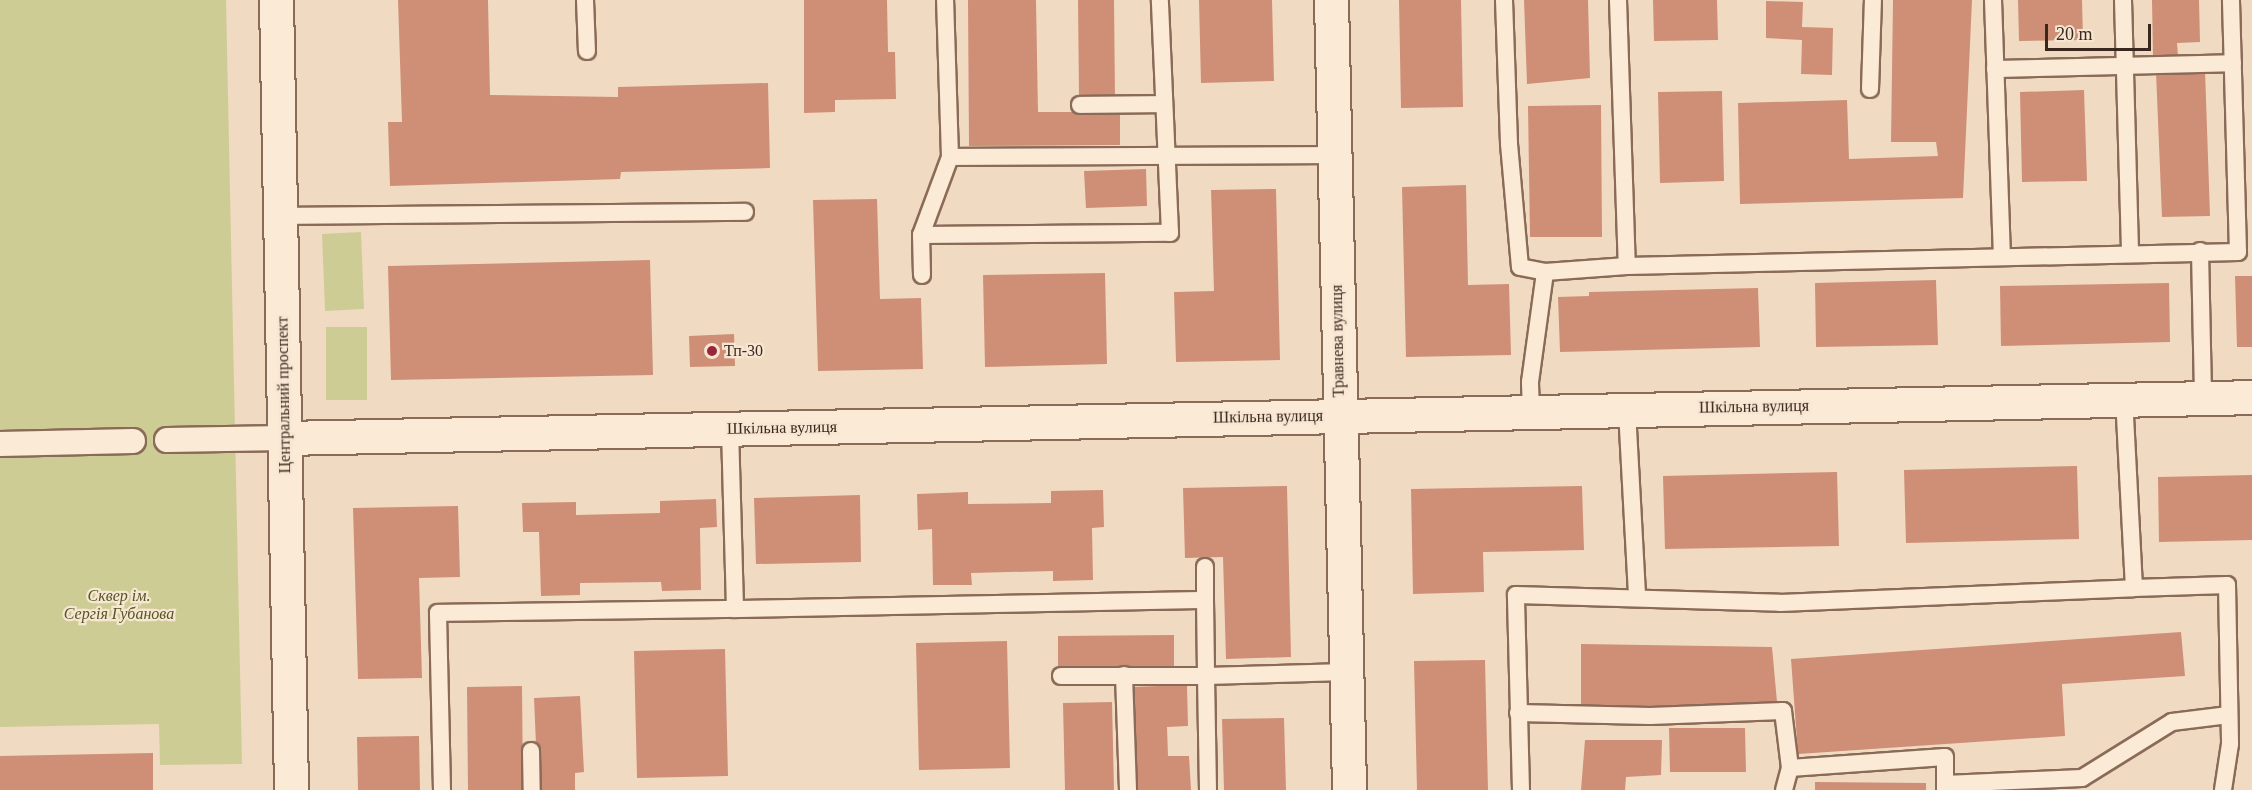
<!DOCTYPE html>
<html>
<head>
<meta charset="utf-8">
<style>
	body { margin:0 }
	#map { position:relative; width:2252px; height:790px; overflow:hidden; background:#f0dbc2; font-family:"Times New Roman",serif }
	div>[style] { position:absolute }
	.green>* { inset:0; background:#cecc95 }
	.building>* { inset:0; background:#cf8e76 }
	.roads { filter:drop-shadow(2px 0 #8a6b58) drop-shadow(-2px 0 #8a6b58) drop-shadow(0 2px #8a6b58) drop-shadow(0 -2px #8a6b58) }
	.service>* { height:16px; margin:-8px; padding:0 8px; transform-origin:8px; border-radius:8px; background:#faead6 }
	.pedestrian>* { height:24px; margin:-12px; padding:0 12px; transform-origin:12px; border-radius:12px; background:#faead6 }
	.minor>* { height:33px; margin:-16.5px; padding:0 16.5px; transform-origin:16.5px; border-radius:16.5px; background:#faead6 }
	.tertiary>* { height:33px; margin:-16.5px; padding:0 16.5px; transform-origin:16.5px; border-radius:16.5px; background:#faead6 }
	.dots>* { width:16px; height:16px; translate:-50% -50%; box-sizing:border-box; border:3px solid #f7e6d2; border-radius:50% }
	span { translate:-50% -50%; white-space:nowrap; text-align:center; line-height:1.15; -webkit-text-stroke:4.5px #f7e6d2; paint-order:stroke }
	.street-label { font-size:16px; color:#3a271d }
	.poi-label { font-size:16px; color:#3a271d }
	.left { translate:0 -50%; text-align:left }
	.park-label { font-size:16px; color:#525723; font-style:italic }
	.scale { position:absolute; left:2045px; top:24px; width:106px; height:27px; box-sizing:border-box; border:3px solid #3a271d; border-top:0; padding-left:8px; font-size:18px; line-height:21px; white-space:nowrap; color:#3a271d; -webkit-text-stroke:4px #f7e6d2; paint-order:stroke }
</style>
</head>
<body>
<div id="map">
	<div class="green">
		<i style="clip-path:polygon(0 0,226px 0,242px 764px,160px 765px,159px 724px,0 727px)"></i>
		<i style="clip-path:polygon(361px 232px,364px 309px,325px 311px,322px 234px)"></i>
		<i style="clip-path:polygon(326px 327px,367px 327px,367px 400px,326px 400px)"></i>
	</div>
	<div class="building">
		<i style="clip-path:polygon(398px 0,488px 0,490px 95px,618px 97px,618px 87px,768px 83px,770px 168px,621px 172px,620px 179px,390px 186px,388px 122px,402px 122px)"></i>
		<i style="clip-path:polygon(804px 0,887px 0,888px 52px,895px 52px,896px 99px,835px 100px,835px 112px,804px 113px)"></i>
		<i style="clip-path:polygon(968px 0,1036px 0,1038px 112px,1120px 112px,1120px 145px,969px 146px)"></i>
		<i style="clip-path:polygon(1078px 0,1114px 0,1115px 98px,1079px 97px)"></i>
		<i style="clip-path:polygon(1199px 0,1272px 0,1274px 81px,1201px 83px)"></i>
		<i style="clip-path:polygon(1399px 0,1461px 0,1463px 107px,1401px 108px)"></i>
		<i style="clip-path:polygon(1524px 0,1588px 0,1590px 78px,1527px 84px)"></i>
		<i style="clip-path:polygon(1653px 0,1717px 0,1718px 40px,1654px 41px)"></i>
		<i style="clip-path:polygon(1893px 0,1972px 0,1963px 198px,1740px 204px,1738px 103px,1847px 100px,1849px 159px,1938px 156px,1936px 142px,1891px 142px)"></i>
		<i style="clip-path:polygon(2018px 0,2082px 0,2083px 40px,2019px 41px)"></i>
		<i style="clip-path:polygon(2152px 0,2199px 0,2200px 42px,2177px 43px,2178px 56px,2153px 57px)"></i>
		<i style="clip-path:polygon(1766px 1px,1803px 2px,1802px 27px,1833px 28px,1832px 75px,1801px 74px,1802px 40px,1766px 38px)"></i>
		<i style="clip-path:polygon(2205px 70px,2210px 216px,2162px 217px,2156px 72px)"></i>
		<i style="clip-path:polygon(2084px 90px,2087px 181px,2022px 182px,2020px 92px)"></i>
		<i style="clip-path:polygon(1722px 91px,1724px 181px,1660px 183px,1658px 92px)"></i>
		<i style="clip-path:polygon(1601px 105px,1602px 237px,1530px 237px,1528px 106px)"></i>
		<i style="clip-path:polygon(1146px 169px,1147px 206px,1086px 208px,1084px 171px)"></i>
		<i style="clip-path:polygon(1466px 185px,1468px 285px,1509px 284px,1511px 355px,1406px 357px,1402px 187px)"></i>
		<i style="clip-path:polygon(1276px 189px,1280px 360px,1176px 362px,1174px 292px,1214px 291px,1211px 190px)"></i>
		<i style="clip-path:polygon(877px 199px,880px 299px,921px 298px,923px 369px,818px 371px,813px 200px)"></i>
		<i style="clip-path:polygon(650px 260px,653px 375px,391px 380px,388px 266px)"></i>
		<i style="clip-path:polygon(1105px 273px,1107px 364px,985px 367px,983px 275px)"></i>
		<i style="clip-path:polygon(2235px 276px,2252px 276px,2252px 347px,2237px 347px)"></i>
		<i style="clip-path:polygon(1936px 280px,1938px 345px,1816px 347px,1815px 283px)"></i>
		<i style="clip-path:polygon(2169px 283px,2170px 342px,2001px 346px,2000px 286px)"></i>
		<i style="clip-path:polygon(1758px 288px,1760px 347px,1560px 352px,1558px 297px,1589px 296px,1589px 292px)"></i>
		<i style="clip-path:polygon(734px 334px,735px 366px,690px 367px,689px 336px)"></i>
		<i style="clip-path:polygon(2077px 466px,2079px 539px,1906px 543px,1904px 470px)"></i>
		<i style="clip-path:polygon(1837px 472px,1839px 546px,1665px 549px,1663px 476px)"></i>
		<i style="clip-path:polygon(2252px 475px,2252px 540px,2159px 542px,2158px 477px)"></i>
		<i style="clip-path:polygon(1287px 486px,1291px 657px,1226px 659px,1223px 557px,1185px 558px,1183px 488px)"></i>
		<i style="clip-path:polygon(1582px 486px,1584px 550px,1483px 552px,1484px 592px,1413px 594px,1411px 489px)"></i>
		<i style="clip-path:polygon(1103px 490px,1104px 527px,1092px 528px,1093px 580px,1053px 581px,1053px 571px,971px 573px,972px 585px,933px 585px,932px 529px,918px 530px,917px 494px,968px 492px,968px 504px,1051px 503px,1051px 491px)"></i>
		<i style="clip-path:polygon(860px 495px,861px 562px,756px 564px,754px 498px)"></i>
		<i style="clip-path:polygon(716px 499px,717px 527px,700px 528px,701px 590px,662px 591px,661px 582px,580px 583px,580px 595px,541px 596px,539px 532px,523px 532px,522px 503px,576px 502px,576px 515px,660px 513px,660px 501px)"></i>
		<i style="clip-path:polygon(458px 506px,460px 577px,419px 578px,422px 678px,358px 679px,353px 508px)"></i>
		<i style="clip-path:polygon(2181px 632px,2185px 676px,2062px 684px,2065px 736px,1798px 754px,1791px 659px)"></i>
		<i style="clip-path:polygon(1174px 635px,1174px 668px,1058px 669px,1058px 636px)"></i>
		<i style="clip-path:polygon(1007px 641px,1010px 768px,919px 770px,916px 643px)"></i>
		<i style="clip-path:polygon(1581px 644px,1772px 647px,1777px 702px,1663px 712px,1581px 705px)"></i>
		<i style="clip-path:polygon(725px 649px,728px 776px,637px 778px,634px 651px)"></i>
		<i style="clip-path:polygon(1485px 660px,1488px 790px,1417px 790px,1414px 661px)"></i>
		<i style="clip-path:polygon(1187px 685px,1188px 726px,1167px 727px,1168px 756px,1189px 756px,1191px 790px,1135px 790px,1131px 687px)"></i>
		<i style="clip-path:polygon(522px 686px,523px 790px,468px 790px,467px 687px)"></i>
		<i style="clip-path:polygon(580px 696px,584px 772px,575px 773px,575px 790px,538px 790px,534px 698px)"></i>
		<i style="clip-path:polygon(1112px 702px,1114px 790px,1065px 790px,1063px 703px)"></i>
		<i style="clip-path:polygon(1284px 718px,1286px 790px,1224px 790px,1222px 719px)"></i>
		<i style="clip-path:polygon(1669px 728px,1745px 728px,1746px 772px,1670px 772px)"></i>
		<i style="clip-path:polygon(419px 736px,420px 790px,358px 790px,357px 737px)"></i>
		<i style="clip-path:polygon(1585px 740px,1662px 740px,1661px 775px,1626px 777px,1625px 790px,1581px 790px)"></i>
		<i style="clip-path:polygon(153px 753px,153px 790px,0 790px,0 756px)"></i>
		<i style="clip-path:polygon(1815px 782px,1926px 783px,1926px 790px,1815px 790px)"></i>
	</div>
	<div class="roads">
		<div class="service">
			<i style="left:585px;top:0;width:51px;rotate:87.8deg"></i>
			<i style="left:1504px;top:0;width:144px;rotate:88deg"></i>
			<i style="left:1509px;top:144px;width:123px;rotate:84.9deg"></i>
			<i style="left:1520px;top:267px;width:25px;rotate:11deg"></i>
			<i style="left:1618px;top:0;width:266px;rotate:88.1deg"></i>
			<i style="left:1993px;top:0;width:257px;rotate:88deg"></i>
			<i style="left:2123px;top:0;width:253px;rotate:88.4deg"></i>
			<i style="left:1995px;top:69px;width:238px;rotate:-1.4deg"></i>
			<i style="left:1870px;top:89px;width:89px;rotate:-88.1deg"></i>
			<i style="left:1080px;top:105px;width:84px;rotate:-0.7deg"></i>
			<i style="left:950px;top:157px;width:384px;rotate:-0.3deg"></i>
			<i style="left:280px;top:216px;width:465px;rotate:-0.5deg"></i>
			<i style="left:921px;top:235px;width:249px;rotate:-0.5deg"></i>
			<i style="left:1170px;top:233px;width:233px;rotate:-92.5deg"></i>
			<i style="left:2200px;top:251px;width:147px;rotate:88.8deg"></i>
			<i style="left:922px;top:275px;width:40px;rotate:-91.4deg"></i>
			<i style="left:921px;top:235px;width:83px;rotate:-69.6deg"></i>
			<i style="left:950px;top:157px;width:157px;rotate:-91.8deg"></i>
			<i style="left:1627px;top:410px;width:187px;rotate:86.9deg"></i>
			<i style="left:1531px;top:412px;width:30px;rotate:-92deg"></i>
			<i style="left:1530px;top:382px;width:111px;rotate:-82.2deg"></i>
			<i style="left:1545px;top:272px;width:82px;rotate:-4.2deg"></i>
			<i style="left:1627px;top:266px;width:611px;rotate:-1.31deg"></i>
			<i style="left:2238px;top:252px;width:252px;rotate:-91.6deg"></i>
			<i style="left:730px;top:429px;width:180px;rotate:88.4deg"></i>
			<i style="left:735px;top:609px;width:470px;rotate:-1.1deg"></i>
			<i style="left:1205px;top:600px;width:76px;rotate:89.2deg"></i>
			<i style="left:1206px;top:676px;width:140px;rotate:-1.6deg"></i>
			<i style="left:1205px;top:567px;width:33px;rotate:90deg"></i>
			<i style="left:2134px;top:588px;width:93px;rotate:-1.8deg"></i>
			<i style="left:2227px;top:585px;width:159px;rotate:88.9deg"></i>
			<i style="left:2230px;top:744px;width:47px;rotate:98.7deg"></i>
			<i style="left:1124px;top:675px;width:115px;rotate:88deg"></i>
			<i style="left:1061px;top:676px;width:145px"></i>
			<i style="left:1206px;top:676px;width:114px;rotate:89deg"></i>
			<i style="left:1518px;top:713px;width:132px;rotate:1.3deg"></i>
			<i style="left:1650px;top:716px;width:133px;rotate:-2.2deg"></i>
			<i style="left:1783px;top:711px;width:57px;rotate:83deg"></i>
			<i style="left:1790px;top:768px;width:155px;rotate:-4.1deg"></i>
			<i style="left:1945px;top:757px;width:27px;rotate:90deg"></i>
			<i style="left:531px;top:751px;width:39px;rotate:89deg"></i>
			<i style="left:442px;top:790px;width:177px;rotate:-91.3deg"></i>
			<i style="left:438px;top:613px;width:297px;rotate:-0.8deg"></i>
			<i style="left:1521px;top:790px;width:195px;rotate:-91.5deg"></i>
			<i style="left:1516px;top:595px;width:264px;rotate:1.7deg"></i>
			<i style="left:1780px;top:603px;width:354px;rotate:-2.4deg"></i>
			<i style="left:2134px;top:588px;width:188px;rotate:-93deg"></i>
			<i style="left:1784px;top:790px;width:23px;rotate:-75deg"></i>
			<i style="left:1945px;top:790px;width:6px;rotate:-90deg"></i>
			<i style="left:1945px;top:784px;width:137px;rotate:-2.5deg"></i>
			<i style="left:2082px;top:778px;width:106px;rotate:-31.9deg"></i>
			<i style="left:2172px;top:722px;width:57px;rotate:-7deg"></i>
		</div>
		<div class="pedestrian">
			<i style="left:167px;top:440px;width:117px;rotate:-1deg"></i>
			<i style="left:0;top:444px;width:133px;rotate:-1.3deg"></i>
		</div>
		<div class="minor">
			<i style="left:1331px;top:0;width:790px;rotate:88.69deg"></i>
			<i style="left:284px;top:438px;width:1968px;rotate:-1.19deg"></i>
		</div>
		<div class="tertiary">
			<i style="left:276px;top:0;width:790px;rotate:88.91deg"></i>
		</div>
	</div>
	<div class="dots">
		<i style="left:712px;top:351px;background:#9c2639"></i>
	</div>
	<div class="street-label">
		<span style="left:1338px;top:341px;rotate:-91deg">Травнева вулиця</span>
		<span style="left:284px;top:395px;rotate:-91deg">Центральний проспект</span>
		<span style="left:1754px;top:407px;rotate:-1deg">Шкільна вулиця</span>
		<span style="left:1268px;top:417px;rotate:-1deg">Шкільна вулиця</span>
		<span style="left:782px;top:428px;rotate:-1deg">Шкільна вулиця</span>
	</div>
	<div class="poi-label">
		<span class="left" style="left:724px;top:351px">Тп-30</span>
	</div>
	<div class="park-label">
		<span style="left:119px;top:605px">Сквер ім.<br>Сергія Губанова</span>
	</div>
	<div class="scale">20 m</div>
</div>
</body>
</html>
